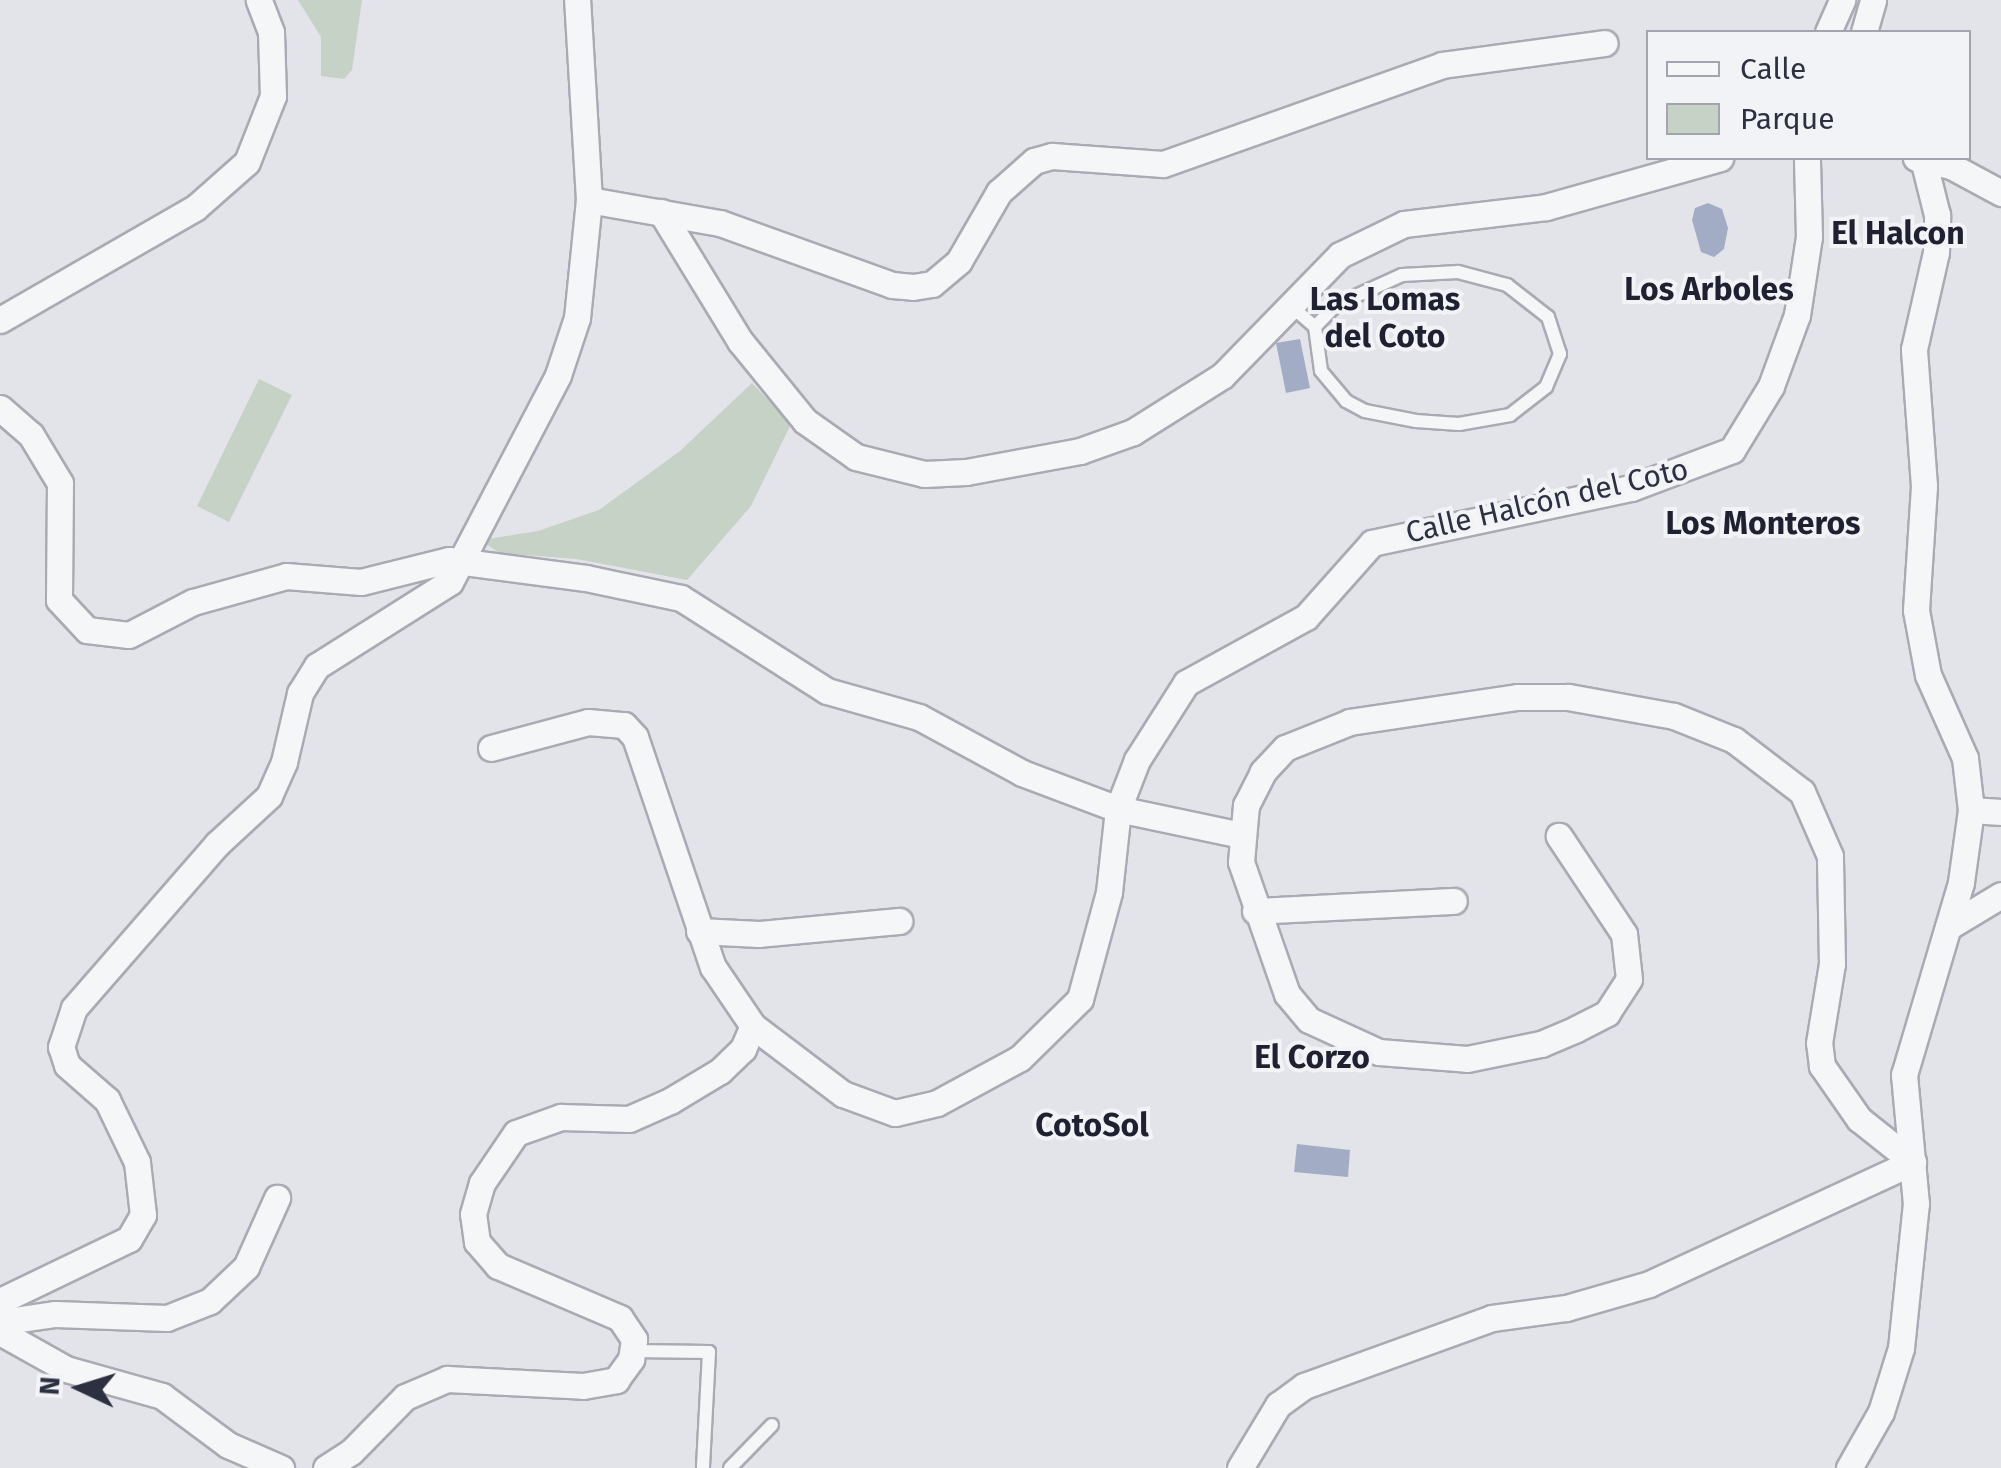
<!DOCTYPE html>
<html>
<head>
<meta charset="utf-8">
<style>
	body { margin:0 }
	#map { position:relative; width:2001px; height:1468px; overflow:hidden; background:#e3e4e9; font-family:"Fira Sans",sans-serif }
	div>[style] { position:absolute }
	.green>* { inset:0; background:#c6d2c5 }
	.water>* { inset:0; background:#a2acc5 }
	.roads { filter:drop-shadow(2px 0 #a9aab3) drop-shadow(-2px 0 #a9aab3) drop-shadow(0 2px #a9aab3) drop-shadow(0 -2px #a9aab3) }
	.lane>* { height:12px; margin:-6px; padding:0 6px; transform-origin:6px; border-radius:6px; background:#f5f6f8 }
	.street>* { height:25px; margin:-12.5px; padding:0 12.5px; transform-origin:12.5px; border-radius:12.5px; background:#f5f6f8 }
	span { translate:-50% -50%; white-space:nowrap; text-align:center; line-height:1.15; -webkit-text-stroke:8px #f2f3f7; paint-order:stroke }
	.street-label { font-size:30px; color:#2d3040 }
	.neighbourhood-label { font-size:32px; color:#1f2131; font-weight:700 }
	.legend { position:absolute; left:1646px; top:30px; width:325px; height:130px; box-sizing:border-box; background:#f2f3f7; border:2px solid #a3a5ae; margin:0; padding:12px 18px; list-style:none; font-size:30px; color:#2d3040 }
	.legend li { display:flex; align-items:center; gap:20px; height:50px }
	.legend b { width:50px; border:2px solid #a3a5ae }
	.north { position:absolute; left:30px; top:1338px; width:100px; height:100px; -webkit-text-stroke:8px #f2f3f7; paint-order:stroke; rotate:274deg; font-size:28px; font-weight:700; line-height:40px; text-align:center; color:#2d3040 }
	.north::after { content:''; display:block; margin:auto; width:35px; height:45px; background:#2d3040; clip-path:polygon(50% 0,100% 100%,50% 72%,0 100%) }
</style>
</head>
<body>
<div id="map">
	<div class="green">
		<i style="clip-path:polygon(298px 0,362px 0,352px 70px,344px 79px,321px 76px,321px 37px)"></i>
		<i style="clip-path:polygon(259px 379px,292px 395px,229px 522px,197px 506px)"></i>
		<i style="clip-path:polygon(752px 383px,791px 424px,751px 506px,687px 580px,577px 559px,499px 553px,481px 540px,538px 531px,599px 510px,680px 451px)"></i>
	</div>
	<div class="water">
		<i style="clip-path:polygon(1708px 203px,1722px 209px,1728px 228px,1724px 249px,1714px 257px,1701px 252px,1692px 220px,1695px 208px)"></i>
		<i style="clip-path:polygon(1300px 339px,1310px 388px,1286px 393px,1276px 343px)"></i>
		<i style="clip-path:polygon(1297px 1144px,1350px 1150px,1348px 1177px,1294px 1172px)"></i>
	</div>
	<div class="roads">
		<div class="lane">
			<i style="left:1291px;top:306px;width:32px;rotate:41deg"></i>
			<i style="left:1315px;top:327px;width:44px;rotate:82.2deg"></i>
			<i style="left:1321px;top:371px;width:39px;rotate:50deg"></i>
			<i style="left:1346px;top:401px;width:21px;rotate:28deg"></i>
			<i style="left:1365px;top:411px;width:52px;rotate:11.1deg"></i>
			<i style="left:1416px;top:421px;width:43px;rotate:4deg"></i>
			<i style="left:1459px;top:424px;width:52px;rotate:-10deg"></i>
			<i style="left:1510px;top:415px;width:46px;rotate:-37.9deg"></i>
			<i style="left:1546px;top:387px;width:36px;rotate:-67deg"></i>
			<i style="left:1560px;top:354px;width:39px;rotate:-108deg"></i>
			<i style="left:1548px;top:317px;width:52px;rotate:-142deg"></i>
			<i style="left:1507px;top:285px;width:51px;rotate:-165.1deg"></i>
			<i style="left:1458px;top:272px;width:56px;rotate:176.9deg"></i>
			<i style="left:1402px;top:275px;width:72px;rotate:155.6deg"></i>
			<i style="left:1336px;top:305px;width:30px;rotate:134deg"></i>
			<i style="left:632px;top:1351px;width:77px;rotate:0.7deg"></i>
			<i style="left:709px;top:1352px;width:116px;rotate:93deg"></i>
			<i style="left:730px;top:1468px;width:60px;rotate:-45.7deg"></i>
		</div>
		<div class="street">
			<i style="left:1828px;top:32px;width:35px;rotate:-66deg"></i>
			<i style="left:1864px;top:32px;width:33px;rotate:-74deg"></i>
			<i style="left:1916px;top:158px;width:36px;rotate:13deg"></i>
			<i style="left:1951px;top:166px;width:57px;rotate:28.4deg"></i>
			<i style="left:589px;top:200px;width:133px;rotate:10deg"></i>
			<i style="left:720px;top:223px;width:183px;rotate:19.8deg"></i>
			<i style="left:892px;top:285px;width:21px;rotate:5deg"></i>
			<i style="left:913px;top:287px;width:19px;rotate:-9deg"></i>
			<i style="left:932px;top:284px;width:35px;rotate:-40deg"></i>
			<i style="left:959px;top:261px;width:80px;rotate:-59.9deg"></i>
			<i style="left:999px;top:192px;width:47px;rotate:-41.5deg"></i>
			<i style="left:1034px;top:161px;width:19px;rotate:-16deg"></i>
			<i style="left:1052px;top:156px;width:111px;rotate:4.1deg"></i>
			<i style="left:1163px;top:164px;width:296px;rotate:-19.5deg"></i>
			<i style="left:1442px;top:65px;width:164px;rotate:-7.7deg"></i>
			<i style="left:661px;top:212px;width:151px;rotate:58.5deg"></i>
			<i style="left:740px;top:341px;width:103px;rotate:50.9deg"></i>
			<i style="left:805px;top:421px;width:62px;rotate:35.2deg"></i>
			<i style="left:856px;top:457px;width:70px;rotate:14deg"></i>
			<i style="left:924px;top:474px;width:42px;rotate:-2.7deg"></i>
			<i style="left:966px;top:472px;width:116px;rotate:-10.4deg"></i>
			<i style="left:1080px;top:451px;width:56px;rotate:-19.7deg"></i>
			<i style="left:1133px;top:432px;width:105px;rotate:-32.2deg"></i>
			<i style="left:1222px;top:376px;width:169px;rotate:-45.7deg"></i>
			<i style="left:1340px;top:255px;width:71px;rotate:-25.8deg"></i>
			<i style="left:1404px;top:224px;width:143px;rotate:-6.8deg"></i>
			<i style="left:1546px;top:207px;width:181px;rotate:-15.7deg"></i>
			<i style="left:0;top:320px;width:225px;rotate:-29.9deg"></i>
			<i style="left:195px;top:208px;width:69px;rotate:-41.5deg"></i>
			<i style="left:247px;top:162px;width:71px;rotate:-68.5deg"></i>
			<i style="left:273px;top:96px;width:64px;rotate:-91.8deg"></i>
			<i style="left:271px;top:32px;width:34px;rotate:-111deg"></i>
			<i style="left:0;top:408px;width:41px;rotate:41.1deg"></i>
			<i style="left:31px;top:435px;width:56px;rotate:58.9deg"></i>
			<i style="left:60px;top:483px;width:117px;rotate:90.5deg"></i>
			<i style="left:59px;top:600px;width:41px;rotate:47deg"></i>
			<i style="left:87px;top:630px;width:42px;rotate:6.8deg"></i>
			<i style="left:129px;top:635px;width:72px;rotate:-27.3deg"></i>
			<i style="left:193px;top:602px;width:97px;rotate:-15.6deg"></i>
			<i style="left:286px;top:576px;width:75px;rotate:4.6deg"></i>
			<i style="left:361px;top:582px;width:91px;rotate:-14deg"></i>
			<i style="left:449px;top:560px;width:138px;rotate:7.5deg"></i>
			<i style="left:586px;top:578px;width:97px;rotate:11.9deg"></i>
			<i style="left:681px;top:598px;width:173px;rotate:32.5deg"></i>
			<i style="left:827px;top:691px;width:96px;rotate:15.8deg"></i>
			<i style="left:919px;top:717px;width:117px;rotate:28.5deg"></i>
			<i style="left:1022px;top:773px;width:103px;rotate:20.6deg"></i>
			<i style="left:1118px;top:809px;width:126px;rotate:11.9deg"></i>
			<i style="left:491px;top:748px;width:100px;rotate:-15deg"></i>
			<i style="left:588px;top:722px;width:36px;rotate:5deg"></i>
			<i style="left:624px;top:725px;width:16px;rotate:47deg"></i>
			<i style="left:635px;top:737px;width:243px;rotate:71.3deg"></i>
			<i style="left:713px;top:967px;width:71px;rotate:55.9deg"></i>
			<i style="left:753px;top:1026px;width:113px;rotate:37.1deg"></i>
			<i style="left:843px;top:1094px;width:55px;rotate:20.1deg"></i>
			<i style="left:895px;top:1113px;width:43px;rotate:-13.4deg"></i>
			<i style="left:937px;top:1103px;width:94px;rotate:-28.5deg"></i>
			<i style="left:1020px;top:1058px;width:84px;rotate:-44.5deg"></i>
			<i style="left:1080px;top:999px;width:111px;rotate:-74.8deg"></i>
			<i style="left:1109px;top:892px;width:83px;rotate:-83.8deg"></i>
			<i style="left:1118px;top:809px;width:53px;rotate:-68.8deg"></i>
			<i style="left:1137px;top:760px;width:91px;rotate:-57.5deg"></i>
			<i style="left:1186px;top:683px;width:137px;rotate:-28.8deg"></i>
			<i style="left:1306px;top:617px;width:99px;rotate:-48.3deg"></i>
			<i style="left:1372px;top:543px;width:265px;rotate:-12deg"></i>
			<i style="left:1631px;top:488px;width:108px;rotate:-20.6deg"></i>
			<i style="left:1732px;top:450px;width:75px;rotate:-58.6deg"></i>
			<i style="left:1771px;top:386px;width:76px;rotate:-69.9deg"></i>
			<i style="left:1797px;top:315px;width:79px;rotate:-81.3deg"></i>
			<i style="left:1809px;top:237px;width:79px;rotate:-91.5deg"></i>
			<i style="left:1971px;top:810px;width:30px;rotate:4deg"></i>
			<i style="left:1255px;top:911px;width:199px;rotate:-2.9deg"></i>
			<i style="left:1948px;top:927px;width:62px;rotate:-31.1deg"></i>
			<i style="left:699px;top:931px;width:60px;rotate:2.9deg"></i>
			<i style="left:759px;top:934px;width:141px;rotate:-5.3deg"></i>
			<i style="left:0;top:1301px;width:143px;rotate:-25.7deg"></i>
			<i style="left:129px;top:1239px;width:28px;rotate:-60deg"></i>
			<i style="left:143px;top:1215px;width:53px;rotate:-96.5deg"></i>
			<i style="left:137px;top:1162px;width:69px;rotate:-115.8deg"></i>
			<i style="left:107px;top:1100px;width:53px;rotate:-138.8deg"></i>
			<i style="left:67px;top:1065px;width:19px;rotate:-108deg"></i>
			<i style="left:61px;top:1047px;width:41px;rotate:-71.6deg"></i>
			<i style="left:74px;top:1008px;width:218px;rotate:-48.9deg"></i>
			<i style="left:217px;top:844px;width:71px;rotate:-42.7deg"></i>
			<i style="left:269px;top:796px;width:37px;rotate:-66deg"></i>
			<i style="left:284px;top:762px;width:71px;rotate:-76.9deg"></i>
			<i style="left:300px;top:693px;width:32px;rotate:-58deg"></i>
			<i style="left:317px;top:666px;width:157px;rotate:-32.3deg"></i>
			<i style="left:450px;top:582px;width:233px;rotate:-62.4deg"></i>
			<i style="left:558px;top:375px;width:60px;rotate:-71.6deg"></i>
			<i style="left:577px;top:318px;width:119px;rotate:-84.2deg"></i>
			<i style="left:589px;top:200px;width:200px;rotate:-93.4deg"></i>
			<i style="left:0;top:1322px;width:56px;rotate:-8.3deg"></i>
			<i style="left:55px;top:1314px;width:112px;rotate:2deg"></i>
			<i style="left:167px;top:1318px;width:46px;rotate:-21.6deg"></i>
			<i style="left:210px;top:1301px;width:50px;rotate:-43.4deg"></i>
			<i style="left:246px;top:1267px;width:76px;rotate:-65.8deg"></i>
			<i style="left:0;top:1332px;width:76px;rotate:29.3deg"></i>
			<i style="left:66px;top:1369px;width:100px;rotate:15.7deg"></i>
			<i style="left:162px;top:1396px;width:82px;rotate:36.6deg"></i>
			<i style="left:228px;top:1445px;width:58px;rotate:23.5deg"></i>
			<i style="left:326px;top:1468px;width:30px;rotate:-33deg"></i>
			<i style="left:351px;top:1452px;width:77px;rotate:-45.5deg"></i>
			<i style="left:405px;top:1397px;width:46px;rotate:-23.2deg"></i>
			<i style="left:447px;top:1379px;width:136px;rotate:2.9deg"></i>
			<i style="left:583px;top:1386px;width:34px;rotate:-10deg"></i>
			<i style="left:616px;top:1380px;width:26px;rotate:-54deg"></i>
			<i style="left:631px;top:1359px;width:20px;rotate:-81deg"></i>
			<i style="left:634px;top:1339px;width:25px;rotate:-124deg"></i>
			<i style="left:620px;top:1318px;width:133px;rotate:-156.9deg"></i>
			<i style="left:498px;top:1266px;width:32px;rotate:-131deg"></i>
			<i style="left:477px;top:1242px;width:28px;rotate:-98deg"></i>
			<i style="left:473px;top:1214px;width:32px;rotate:-74deg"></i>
			<i style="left:482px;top:1183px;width:60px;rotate:-55.8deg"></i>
			<i style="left:516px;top:1133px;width:48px;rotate:-19.6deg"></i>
			<i style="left:561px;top:1117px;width:68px;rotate:1.7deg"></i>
			<i style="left:629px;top:1119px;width:45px;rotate:-23.7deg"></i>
			<i style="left:670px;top:1101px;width:58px;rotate:-31deg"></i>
			<i style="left:720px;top:1071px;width:32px;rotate:-44deg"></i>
			<i style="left:743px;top:1049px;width:25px;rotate:-67deg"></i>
			<i style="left:1240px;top:1468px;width:74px;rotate:-58.9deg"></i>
			<i style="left:1278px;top:1405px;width:32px;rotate:-36deg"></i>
			<i style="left:1304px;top:1386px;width:200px;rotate:-19.9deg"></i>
			<i style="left:1492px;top:1318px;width:75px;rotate:-7.7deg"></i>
			<i style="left:1566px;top:1308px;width:86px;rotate:-16.1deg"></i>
			<i style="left:1649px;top:1284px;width:291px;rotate:-24.8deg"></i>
			<i style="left:1913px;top:1162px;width:69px;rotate:-141.5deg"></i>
			<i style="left:1859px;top:1119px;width:65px;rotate:-124.9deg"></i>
			<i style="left:1822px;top:1066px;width:23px;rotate:-97deg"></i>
			<i style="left:1819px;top:1043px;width:80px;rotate:-80.7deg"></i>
			<i style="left:1832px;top:964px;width:108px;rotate:-91.1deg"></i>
			<i style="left:1830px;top:856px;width:70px;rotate:-113.6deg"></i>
			<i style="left:1802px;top:792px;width:86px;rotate:-142.6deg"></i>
			<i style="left:1734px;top:740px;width:65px;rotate:-158.2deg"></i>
			<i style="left:1674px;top:716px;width:108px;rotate:-169.8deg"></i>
			<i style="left:1568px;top:697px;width:51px;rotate:180deg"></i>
			<i style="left:1517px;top:697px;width:169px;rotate:171.5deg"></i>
			<i style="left:1350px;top:722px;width:70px;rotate:158.2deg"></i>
			<i style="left:1285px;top:748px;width:33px;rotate:133deg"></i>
			<i style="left:1263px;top:772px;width:37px;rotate:117deg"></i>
			<i style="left:1246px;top:805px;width:57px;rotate:95deg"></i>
			<i style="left:1241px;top:862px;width:140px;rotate:70.8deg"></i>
			<i style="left:1287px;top:994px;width:34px;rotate:50deg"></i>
			<i style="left:1309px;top:1020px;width:77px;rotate:24.6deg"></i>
			<i style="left:1379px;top:1052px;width:88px;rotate:4.5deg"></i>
			<i style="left:1467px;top:1059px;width:76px;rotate:-11.5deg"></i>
			<i style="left:1541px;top:1044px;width:38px;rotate:-23deg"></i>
			<i style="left:1576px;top:1029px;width:35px;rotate:-27deg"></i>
			<i style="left:1607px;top:1013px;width:40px;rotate:-57.1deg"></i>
			<i style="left:1629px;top:979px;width:45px;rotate:-96.3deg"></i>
			<i style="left:1624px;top:934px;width:118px;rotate:-123.6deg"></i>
			<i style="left:1849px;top:1468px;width:64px;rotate:-60.3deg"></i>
			<i style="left:1881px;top:1412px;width:67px;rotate:-72.6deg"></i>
			<i style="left:1901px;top:1348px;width:145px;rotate:-84.1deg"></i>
			<i style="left:1916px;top:1204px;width:130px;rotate:-95.3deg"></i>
			<i style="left:1904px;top:1075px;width:201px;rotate:-73.5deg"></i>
			<i style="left:1961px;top:882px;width:73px;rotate:-82.1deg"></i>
			<i style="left:1971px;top:810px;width:52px;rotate:-96.6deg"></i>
			<i style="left:1965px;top:758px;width:91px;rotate:-114deg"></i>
			<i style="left:1928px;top:675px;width:66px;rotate:-100.5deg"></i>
			<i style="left:1916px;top:610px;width:124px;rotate:-86.3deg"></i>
			<i style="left:1924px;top:486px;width:137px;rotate:-94.2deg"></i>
			<i style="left:1914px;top:349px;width:99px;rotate:-77.2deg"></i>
			<i style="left:1936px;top:252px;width:37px;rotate:-88deg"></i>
			<i style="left:1937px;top:215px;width:58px;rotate:-104deg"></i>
		</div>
	</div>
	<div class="street-label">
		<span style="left:1547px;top:501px;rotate:-13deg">Calle Halcón del Coto</span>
	</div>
	<div class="neighbourhood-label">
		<span style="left:1898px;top:233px">El Halcon</span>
		<span style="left:1709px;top:289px">Los Arboles</span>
		<span style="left:1385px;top:318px">Las Lomas<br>del Coto</span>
		<span style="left:1763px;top:523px">Los Monteros</span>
		<span style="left:1312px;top:1057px">El Corzo</span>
		<span style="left:1092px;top:1125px">CotoSol</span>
	</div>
	<ul class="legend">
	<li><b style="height:12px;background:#f5f6f8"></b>Calle</li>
	<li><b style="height:28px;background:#c6d2c5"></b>Parque</li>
	</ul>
	<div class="north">N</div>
</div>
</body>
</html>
